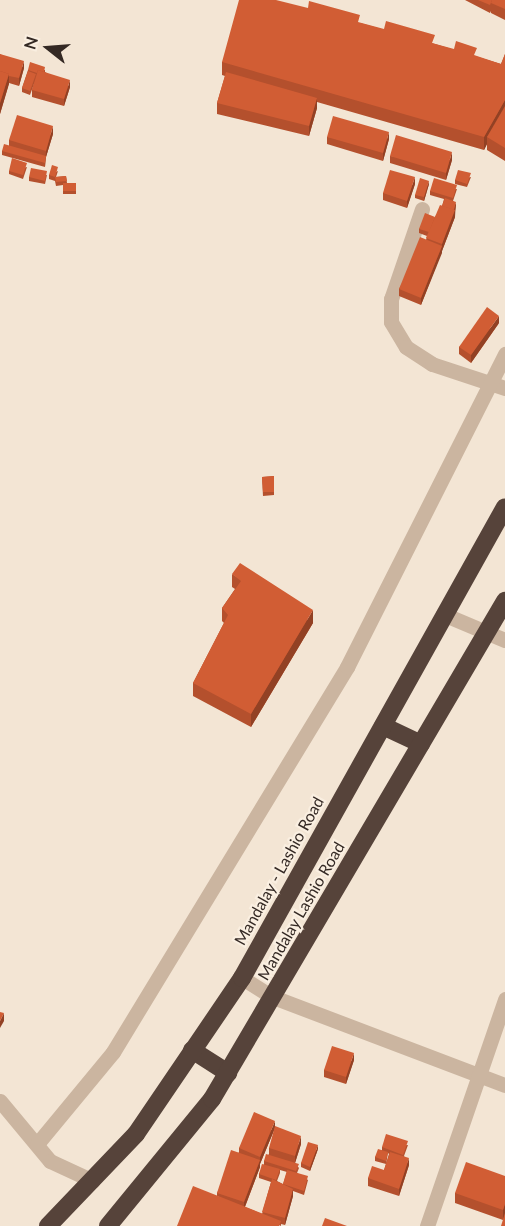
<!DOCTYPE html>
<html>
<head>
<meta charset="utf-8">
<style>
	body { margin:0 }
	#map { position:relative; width:505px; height:1226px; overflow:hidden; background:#f3e5d4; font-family:Lato,sans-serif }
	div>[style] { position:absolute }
	.minor>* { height:15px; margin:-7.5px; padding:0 7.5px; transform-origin:7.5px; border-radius:7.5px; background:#cbb5a0 }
	.highway>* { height:18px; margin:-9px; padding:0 9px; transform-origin:9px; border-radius:9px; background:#56433a }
	.wall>* { inset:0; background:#b4502d }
	.shaded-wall>* { inset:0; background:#924124 }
	.building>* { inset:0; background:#d15d34 }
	span { translate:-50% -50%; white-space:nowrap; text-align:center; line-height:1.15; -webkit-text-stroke:4.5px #faefe1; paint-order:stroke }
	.street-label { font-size:16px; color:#342924 }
	.north { position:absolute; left:18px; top:18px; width:60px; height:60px; -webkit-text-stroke:4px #faefe1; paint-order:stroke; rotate:287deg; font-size:16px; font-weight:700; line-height:24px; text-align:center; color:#342924 }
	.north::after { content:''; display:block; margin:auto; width:21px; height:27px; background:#342924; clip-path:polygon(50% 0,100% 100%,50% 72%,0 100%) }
</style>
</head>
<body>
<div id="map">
	<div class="minor">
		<i style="left:422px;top:209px;width:95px;rotate:109deg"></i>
		<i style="left:391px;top:299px;width:23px;rotate:90deg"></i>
		<i style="left:391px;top:322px;width:29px;rotate:59deg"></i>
		<i style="left:406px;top:347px;width:31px;rotate:33deg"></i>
		<i style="left:432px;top:364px;width:77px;rotate:18.2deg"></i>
		<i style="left:443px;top:614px;width:67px;rotate:22.8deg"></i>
		<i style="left:242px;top:978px;width:36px;rotate:32deg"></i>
		<i style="left:273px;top:997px;width:248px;rotate:20.8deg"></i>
		<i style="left:0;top:1101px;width:78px;rotate:50.2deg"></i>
		<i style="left:50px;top:1161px;width:47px;rotate:24.9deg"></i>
		<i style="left:37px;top:1144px;width:119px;rotate:-50.4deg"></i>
		<i style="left:113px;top:1052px;width:451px;rotate:-58.7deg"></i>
		<i style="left:347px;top:667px;width:351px;rotate:-63.2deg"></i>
		<i style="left:427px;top:1226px;width:240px;rotate:-71deg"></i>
	</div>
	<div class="highway">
		<i style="left:383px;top:726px;width:42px;rotate:25.3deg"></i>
		<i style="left:192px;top:1050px;width:43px;rotate:32.6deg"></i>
		<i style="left:48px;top:1226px;width:127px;rotate:-46.3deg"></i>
		<i style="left:136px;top:1134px;width:189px;rotate:-55.8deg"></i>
		<i style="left:242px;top:978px;width:539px;rotate:-60.82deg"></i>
		<i style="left:108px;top:1226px;width:164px;rotate:-50.7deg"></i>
		<i style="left:212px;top:1099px;width:578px;rotate:-59.53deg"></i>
	</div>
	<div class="wall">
		<i style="clip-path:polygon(465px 0,505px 0,505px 20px,491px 13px,491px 11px,490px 13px)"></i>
		<i style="clip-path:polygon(360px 23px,435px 44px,501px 64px,505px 54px,505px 161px,487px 150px,487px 144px,484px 150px,317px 102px,317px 108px,309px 136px,217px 114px,217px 103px,225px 76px,222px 75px,222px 62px)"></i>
		<i style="clip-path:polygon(0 54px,24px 68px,19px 86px,9px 83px,0 114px)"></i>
		<i style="clip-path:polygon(28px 70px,45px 70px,45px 72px,70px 87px,64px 106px,32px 97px,32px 90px,35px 81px,30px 95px,22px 92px,22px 88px)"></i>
		<i style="clip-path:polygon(53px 134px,46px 157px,45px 167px,2px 155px,2px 151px,9px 146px,9px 140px)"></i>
		<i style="clip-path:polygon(327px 137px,389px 139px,383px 161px,327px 144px)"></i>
		<i style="clip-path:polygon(390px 156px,452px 160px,446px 180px,390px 163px)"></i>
		<i style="clip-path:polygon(27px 167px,23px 179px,9px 174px,9px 171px)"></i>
		<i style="clip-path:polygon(58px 171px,56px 177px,66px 176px,67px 183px,76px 183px,76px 194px,63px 194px,63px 185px,56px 186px,55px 181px,49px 179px,49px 175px)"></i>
		<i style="clip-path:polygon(47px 175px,45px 184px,29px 181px,29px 177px)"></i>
		<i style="clip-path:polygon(471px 177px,467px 187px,455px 184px,455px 180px)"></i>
		<i style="clip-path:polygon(415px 184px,407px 208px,383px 200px,383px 193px)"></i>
		<i style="clip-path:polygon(429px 184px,424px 201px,415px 198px,415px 195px)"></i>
		<i style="clip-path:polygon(457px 189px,453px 201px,456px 205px,455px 211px,455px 217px,442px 251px,421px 305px,399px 296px,399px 289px,426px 240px,427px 236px,419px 233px,419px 229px,435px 217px,442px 206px,444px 199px,430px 195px,430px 191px)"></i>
		<i style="clip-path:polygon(499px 323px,471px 363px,459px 354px,459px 347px)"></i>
		<i style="clip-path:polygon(274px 476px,274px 495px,263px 496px,262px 477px)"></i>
		<i style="clip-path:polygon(232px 574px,313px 623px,251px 727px,193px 696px,193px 683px,224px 623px,222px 621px,222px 608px,235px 589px,232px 587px)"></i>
		<i style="clip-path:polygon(354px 1060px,346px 1084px,324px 1077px,324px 1070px)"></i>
		<i style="clip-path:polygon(evenodd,275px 1128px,260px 1164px,260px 1167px,245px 1207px,262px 1214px,271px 1182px,259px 1178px,259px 1174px,264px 1164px,264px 1161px,269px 1154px,269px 1148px,301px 1144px,295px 1163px,299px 1168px,297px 1173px,308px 1180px,304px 1195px,293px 1191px,293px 1196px,285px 1225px,281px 1224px,281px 1226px,217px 1196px,217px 1193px,239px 1152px,239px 1148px,275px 1128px,280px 1170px,287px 1172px,283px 1184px,277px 1181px,280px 1173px,280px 1170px)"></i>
		<i style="clip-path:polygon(408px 1145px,404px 1156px,409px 1165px,399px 1196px,368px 1186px,368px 1178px,384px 1170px,389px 1154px,388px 1153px,386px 1164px,375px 1161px,375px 1157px,382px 1150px,382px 1147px)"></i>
		<i style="clip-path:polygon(318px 1149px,310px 1171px,301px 1167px,301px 1163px)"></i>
		<i style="clip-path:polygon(505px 1176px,505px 1226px,503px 1220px,455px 1203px,455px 1193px)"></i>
	</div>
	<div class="shaded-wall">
		<i style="clip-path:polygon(24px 61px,24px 68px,19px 86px,19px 78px)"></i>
		<i style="clip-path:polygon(9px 74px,9px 84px,0 114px,0 103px)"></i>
		<i style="clip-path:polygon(70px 80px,70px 87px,64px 106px,64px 99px)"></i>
		<i style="clip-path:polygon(317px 98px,317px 108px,309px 136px,309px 126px)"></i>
		<i style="clip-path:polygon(505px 100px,505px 113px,487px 137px,487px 144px,484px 150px,484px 137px)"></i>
		<i style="clip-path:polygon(53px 126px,53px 134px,46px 157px,45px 167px,46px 151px)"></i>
		<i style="clip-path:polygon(389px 132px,389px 139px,383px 161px,383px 153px)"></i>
		<i style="clip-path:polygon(452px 152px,452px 160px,446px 180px,446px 173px)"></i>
		<i style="clip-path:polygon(415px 177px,415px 184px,407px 208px,407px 201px)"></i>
		<i style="clip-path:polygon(429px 181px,429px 184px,424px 201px,424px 197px)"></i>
		<i style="clip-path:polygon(456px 202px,455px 217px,442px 251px,442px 244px)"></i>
		<i style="clip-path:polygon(442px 246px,442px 253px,421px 305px,421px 298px)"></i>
		<i style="clip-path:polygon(499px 316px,499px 323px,471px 363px,471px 355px)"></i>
		<i style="clip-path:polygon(313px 610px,313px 623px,251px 727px,251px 714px)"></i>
		<i style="clip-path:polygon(4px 1013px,4px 1021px,0 1028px,0 1021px)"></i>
		<i style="clip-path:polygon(354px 1053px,354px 1060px,346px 1084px,346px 1077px)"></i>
		<i style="clip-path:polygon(275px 1121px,275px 1128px,260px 1164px,260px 1167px,244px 1209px,244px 1202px,260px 1160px,260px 1157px)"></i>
		<i style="clip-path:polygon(301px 1136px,301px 1144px,295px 1163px,295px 1156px)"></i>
		<i style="clip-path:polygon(318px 1145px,318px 1149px,310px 1171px,310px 1167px)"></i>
		<i style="clip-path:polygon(409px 1158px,409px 1165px,399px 1196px,399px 1189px)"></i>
		<i style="clip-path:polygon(293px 1189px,293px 1196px,285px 1225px,285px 1218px)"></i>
		<i style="clip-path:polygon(505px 1204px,505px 1214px,503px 1220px,503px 1210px)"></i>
	</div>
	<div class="building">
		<i style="clip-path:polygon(239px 0,276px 0,308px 8px,309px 1px,360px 15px,358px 22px,384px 29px,386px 21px,435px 35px,432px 43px,454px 49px,456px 41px,477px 48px,474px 55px,501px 64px,505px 54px,505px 100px,484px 137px,222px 62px)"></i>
		<i style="clip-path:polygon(478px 0,492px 0,490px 5px)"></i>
		<i style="clip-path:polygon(492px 0,505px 0,505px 9px,491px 3px)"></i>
		<i style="clip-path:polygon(0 54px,24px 61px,19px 78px,9px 76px,9px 74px,0 71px)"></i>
		<i style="clip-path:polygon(30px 62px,45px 67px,44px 72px,38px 70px,37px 73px,28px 70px)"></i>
		<i style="clip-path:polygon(38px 70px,70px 80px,64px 99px,32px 90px)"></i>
		<i style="clip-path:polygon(0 71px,9px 74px,0 103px)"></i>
		<i style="clip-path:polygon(28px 71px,36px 74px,30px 91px,22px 88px)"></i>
		<i style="clip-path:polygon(226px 72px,317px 98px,309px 126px,217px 103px)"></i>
		<i style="clip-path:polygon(505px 106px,505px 148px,487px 137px)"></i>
		<i style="clip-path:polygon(17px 115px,53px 126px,46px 151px,9px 140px)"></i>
		<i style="clip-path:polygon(333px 116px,389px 132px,383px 153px,327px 137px)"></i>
		<i style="clip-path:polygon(396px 135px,452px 152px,446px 173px,390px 156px)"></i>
		<i style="clip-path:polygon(4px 144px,46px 156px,45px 163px,2px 151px)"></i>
		<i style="clip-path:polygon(12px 158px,27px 163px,23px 175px,9px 171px)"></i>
		<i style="clip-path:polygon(52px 165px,58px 167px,55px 177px,49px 175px)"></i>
		<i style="clip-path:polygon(31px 168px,47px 171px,45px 181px,29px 177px)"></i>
		<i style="clip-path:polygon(390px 170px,415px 177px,407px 201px,383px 193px)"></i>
		<i style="clip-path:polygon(458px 170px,471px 173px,467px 184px,455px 180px)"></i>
		<i style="clip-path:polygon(66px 176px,67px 181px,56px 182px,55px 177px)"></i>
		<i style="clip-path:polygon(420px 178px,429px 181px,424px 197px,415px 195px)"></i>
		<i style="clip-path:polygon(434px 178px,457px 185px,453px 198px,430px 191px)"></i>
		<i style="clip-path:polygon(63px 183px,76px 183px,76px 191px,63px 191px)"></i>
		<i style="clip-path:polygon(445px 198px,456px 202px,454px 210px,442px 206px)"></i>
		<i style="clip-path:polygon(440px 205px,455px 210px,442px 244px,426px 238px)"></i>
		<i style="clip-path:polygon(425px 213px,435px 217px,429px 232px,419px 229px)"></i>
		<i style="clip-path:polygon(420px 237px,442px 246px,421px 298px,399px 289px)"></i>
		<i style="clip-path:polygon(487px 307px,499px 316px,471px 355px,459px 347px)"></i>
		<i style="clip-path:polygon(274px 476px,274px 492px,263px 492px,262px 477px)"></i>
		<i style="clip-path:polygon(240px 563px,313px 610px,251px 714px,193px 683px,228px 615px,222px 608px,241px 581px,232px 574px)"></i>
		<i style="clip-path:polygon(0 1012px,4px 1013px,0 1021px)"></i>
		<i style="clip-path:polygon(332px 1046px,354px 1053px,346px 1077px,324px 1070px)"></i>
		<i style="clip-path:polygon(254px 1112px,275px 1121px,260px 1157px,239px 1148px)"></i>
		<i style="clip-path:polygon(275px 1126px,301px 1136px,295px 1156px,269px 1148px)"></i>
		<i style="clip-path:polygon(386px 1134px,408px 1141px,403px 1155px,382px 1147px)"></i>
		<i style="clip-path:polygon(308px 1142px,318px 1145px,310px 1167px,301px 1163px)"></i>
		<i style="clip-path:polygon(378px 1149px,388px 1152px,386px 1161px,375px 1157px)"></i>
		<i style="clip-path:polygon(231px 1150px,260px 1160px,244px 1202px,217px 1193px)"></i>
		<i style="clip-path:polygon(390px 1152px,409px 1158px,399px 1189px,368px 1178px,372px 1166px,384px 1170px)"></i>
		<i style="clip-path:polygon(266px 1154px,299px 1164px,296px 1171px,264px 1161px)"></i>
		<i style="clip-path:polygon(466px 1162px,505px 1176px,505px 1204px,503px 1210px,455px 1193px)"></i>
		<i style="clip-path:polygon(262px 1164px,280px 1169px,276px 1180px,259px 1174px)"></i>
		<i style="clip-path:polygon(287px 1170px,308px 1176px,304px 1191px,283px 1184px)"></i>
		<i style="clip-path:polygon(272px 1179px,293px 1189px,285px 1218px,262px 1212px)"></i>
		<i style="clip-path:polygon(193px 1186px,281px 1221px,279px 1226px,177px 1226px)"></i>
		<i style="clip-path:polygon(505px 1213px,505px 1226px,501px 1226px)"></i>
		<i style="clip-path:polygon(325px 1218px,347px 1226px,322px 1226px)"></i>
	</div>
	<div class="street-label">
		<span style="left:279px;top:871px;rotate:-61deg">Mandalay - Lashio Road</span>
		<span style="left:301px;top:911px;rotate:-60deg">Mandalay Lashio Road</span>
	</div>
	<div class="north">N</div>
</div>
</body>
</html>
